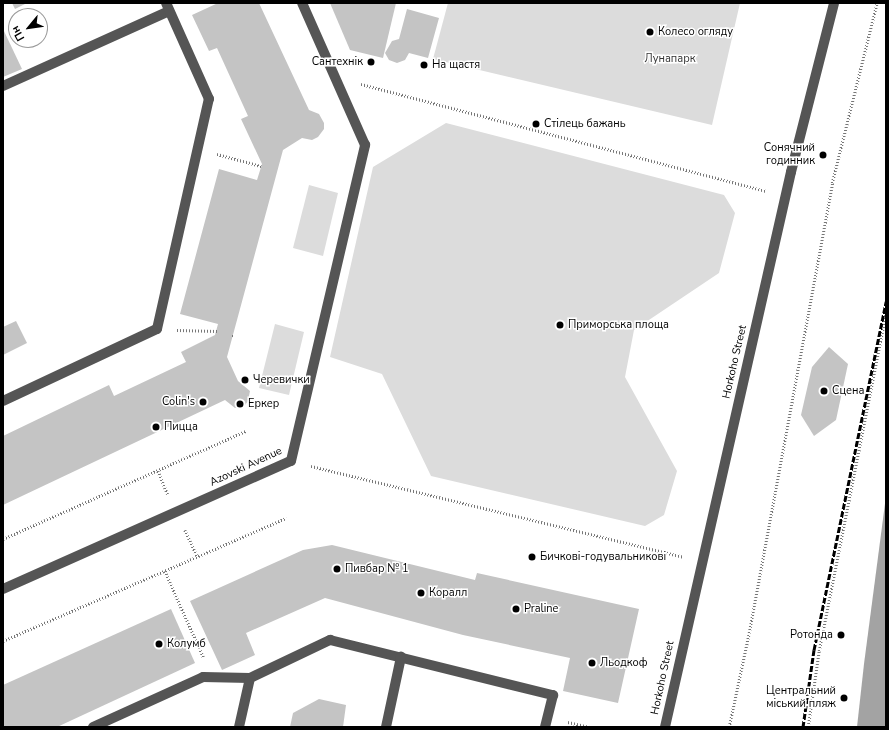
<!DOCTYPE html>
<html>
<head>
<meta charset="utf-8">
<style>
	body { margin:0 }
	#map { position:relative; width:889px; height:730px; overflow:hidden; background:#fff; font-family:"Nunito Sans",sans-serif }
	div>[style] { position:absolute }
	.green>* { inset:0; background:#dcdcdc }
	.water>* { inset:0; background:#a3a3a3 }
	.building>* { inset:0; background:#c4c4c4 }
	.path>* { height:2.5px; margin-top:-1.25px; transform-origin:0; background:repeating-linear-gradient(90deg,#777 0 1px,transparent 0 3px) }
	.minor>* { height:10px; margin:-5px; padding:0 5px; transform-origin:5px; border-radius:5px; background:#555 }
	.rail>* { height:3px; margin-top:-1.5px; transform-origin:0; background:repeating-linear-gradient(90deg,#000 0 6px,transparent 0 8px) }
	.dots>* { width:11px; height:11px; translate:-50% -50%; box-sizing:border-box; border:2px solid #fff; border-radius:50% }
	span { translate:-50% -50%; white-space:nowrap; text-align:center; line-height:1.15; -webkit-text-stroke:3px #fff; paint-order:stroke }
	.poi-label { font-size:11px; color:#000 }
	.left { translate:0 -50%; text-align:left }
	.right { translate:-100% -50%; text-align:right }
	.park-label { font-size:11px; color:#333 }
	.street-label { font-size:11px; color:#000 }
	.frame { position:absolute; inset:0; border:4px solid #000; pointer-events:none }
	.north { position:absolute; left:8px; top:8px; width:40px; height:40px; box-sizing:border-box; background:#fff; border:1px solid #999; border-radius:50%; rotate:241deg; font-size:11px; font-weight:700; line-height:16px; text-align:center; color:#000 }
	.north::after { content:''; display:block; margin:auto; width:14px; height:18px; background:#000; clip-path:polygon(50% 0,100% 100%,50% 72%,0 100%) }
</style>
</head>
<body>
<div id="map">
	<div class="green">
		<i style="clip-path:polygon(448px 3px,740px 3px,712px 125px,433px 59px)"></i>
		<i style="clip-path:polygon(446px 123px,724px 195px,735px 213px,719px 273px,634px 330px,625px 377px,677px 471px,664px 515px,645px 526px,431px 476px,382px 374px,330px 357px,373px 167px)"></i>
		<i style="clip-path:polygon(309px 185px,338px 193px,323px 256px,293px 248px)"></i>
		<i style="clip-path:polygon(275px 324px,304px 332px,289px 395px,259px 388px)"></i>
	</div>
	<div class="water">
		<i style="clip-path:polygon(886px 496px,886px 727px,857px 727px,864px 664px)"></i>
	</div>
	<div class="building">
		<i style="clip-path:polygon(12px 3px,27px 3px,15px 9px)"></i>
		<i style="clip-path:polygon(218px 3px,259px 3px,309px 110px,319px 114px,324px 123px,324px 129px,318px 137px,312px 140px,302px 138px,283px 150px,227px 357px,238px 381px,250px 391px,248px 401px,245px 405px,235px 408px,225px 400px,3px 505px,3px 436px,109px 385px,114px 396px,186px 362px,181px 352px,215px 335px,218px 324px,180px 314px,219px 169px,257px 180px,262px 164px,241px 119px,248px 116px,217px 48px,209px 51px,192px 15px)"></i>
		<i style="clip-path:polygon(330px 3px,396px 3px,383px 58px,350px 50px)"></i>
		<i style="clip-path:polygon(407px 9px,439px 18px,428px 58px,409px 53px,405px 60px,397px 63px,389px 60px,385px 53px,392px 41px,399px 39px)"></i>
		<i style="clip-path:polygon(3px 29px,22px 69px,3px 77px)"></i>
		<i style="clip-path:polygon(16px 321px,27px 343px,3px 355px,3px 327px)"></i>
		<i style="clip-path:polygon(829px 347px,848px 364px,836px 420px,814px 436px,801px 415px,812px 367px)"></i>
		<i style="clip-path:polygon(332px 545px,475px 580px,477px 573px,639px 609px,618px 703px,563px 691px,570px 658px,463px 635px,325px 598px,246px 633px,255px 655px,222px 670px,190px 601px,303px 550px)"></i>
		<i style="clip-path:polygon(171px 609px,195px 663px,57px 727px,3px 727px,3px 685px)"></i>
		<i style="clip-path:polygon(319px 699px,346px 705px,343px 727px,290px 727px,293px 713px)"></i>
	</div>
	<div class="path">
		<i style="left:361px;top:84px;width:419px;rotate:14.8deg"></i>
		<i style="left:217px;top:154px;width:46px;rotate:15.3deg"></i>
		<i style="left:177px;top:330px;width:40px;rotate:1.4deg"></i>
		<i style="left:232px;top:336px;width:1px"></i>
		<i style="left:311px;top:466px;width:383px;rotate:13.7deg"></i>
		<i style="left:158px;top:471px;width:25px;rotate:67deg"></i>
		<i style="left:185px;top:530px;width:29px;rotate:65deg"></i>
		<i style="left:3px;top:539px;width:266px;rotate:-24deg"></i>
		<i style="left:165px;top:571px;width:95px;rotate:65.9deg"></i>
		<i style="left:3px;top:641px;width:309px;rotate:-23.5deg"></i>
		<i style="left:568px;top:722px;width:23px;rotate:13deg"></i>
		<i style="left:729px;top:727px;width:96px;rotate:-78deg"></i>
		<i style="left:749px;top:633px;width:458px;rotate:-79.5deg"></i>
		<i style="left:832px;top:183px;width:186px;rotate:-76deg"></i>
		<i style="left:808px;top:727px;width:77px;rotate:-81.8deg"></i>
		<i style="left:819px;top:651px;width:345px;rotate:-78.8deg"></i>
	</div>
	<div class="minor">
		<i style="left:3px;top:86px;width:182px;rotate:-24.3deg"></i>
		<i style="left:3px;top:401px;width:170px;rotate:-25.1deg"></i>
		<i style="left:157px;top:329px;width:236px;rotate:-77.3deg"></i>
		<i style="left:209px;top:99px;width:105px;rotate:-114.1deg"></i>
		<i style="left:3px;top:589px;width:315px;rotate:-24deg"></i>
		<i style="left:291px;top:461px;width:325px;rotate:-76.8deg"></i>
		<i style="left:365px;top:145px;width:155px;rotate:-113.9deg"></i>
		<i style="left:93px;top:727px;width:121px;rotate:-24.4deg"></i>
		<i style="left:203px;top:677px;width:47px;rotate:1.2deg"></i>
		<i style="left:250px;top:678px;width:89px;rotate:-25.4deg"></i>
		<i style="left:330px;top:640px;width:230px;rotate:13.9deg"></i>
		<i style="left:553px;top:695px;width:33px;rotate:104deg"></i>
		<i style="left:239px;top:727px;width:50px;rotate:-77.3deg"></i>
		<i style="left:386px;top:727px;width:72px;rotate:-77.9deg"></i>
		<i style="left:665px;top:727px;width:569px;rotate:-77.21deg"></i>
		<i style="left:791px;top:172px;width:174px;rotate:-75.7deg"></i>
	</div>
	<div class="rail">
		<i style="left:803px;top:727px;width:78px;rotate:-81.9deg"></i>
		<i style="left:814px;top:650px;width:356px;rotate:-78.3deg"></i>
	</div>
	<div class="dots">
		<i style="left:650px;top:32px;background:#000"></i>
		<i style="left:371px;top:62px;background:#000"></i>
		<i style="left:424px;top:65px;background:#000"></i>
		<i style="left:536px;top:124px;background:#000"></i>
		<i style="left:823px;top:155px;background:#000"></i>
		<i style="left:560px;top:325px;background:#000"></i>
		<i style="left:245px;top:380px;background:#000"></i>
		<i style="left:824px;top:391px;background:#000"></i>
		<i style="left:203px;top:402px;background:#000"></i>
		<i style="left:240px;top:404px;background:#000"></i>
		<i style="left:156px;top:427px;background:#000"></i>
		<i style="left:532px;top:557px;background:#000"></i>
		<i style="left:337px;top:569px;background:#000"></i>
		<i style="left:421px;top:593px;background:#000"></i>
		<i style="left:516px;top:609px;background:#000"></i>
		<i style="left:841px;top:635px;background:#000"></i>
		<i style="left:159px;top:644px;background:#000"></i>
		<i style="left:592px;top:663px;background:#000"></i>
		<i style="left:844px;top:698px;background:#000"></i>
	</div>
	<div class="poi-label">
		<span class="left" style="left:658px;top:32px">Колесо огляду</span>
		<span class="right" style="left:363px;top:62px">Сантехнік</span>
		<span class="left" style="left:432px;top:65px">На щастя</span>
		<span class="left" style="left:544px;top:124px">Стілець бажань</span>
		<span class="right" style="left:815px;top:155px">Сонячний<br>годинник</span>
		<span class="left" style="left:568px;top:325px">Приморська площа</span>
		<span class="left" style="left:253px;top:380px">Черевички</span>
		<span class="left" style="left:832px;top:391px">Сцена</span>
		<span class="right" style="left:195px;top:402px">Colin's</span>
		<span class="left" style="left:248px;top:404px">Еркер</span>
		<span class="left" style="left:164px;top:427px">Пицца</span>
		<span class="left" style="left:540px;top:557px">Бичкові-годувальникові</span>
		<span class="left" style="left:345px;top:569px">Пивбар № 1</span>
		<span class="left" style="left:429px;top:593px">Коралл</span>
		<span class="left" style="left:524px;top:609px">Praline</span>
		<span class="right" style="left:833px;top:635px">Ротонда</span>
		<span class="left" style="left:167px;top:644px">Колумб</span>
		<span class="left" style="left:600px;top:663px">Льодкоф</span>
		<span class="right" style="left:836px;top:698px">Центральний<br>міський пляж</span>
	</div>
	<div class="park-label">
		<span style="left:670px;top:59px">Лунапарк</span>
	</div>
	<div class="street-label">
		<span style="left:735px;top:362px;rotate:-77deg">Horkoho Street</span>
		<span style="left:246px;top:467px;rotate:-25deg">Azovski Avenue</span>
		<span style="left:663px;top:678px;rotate:-78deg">Horkoho Street</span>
	</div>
	<div class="frame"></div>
	<div class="north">Пн</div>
</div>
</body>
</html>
